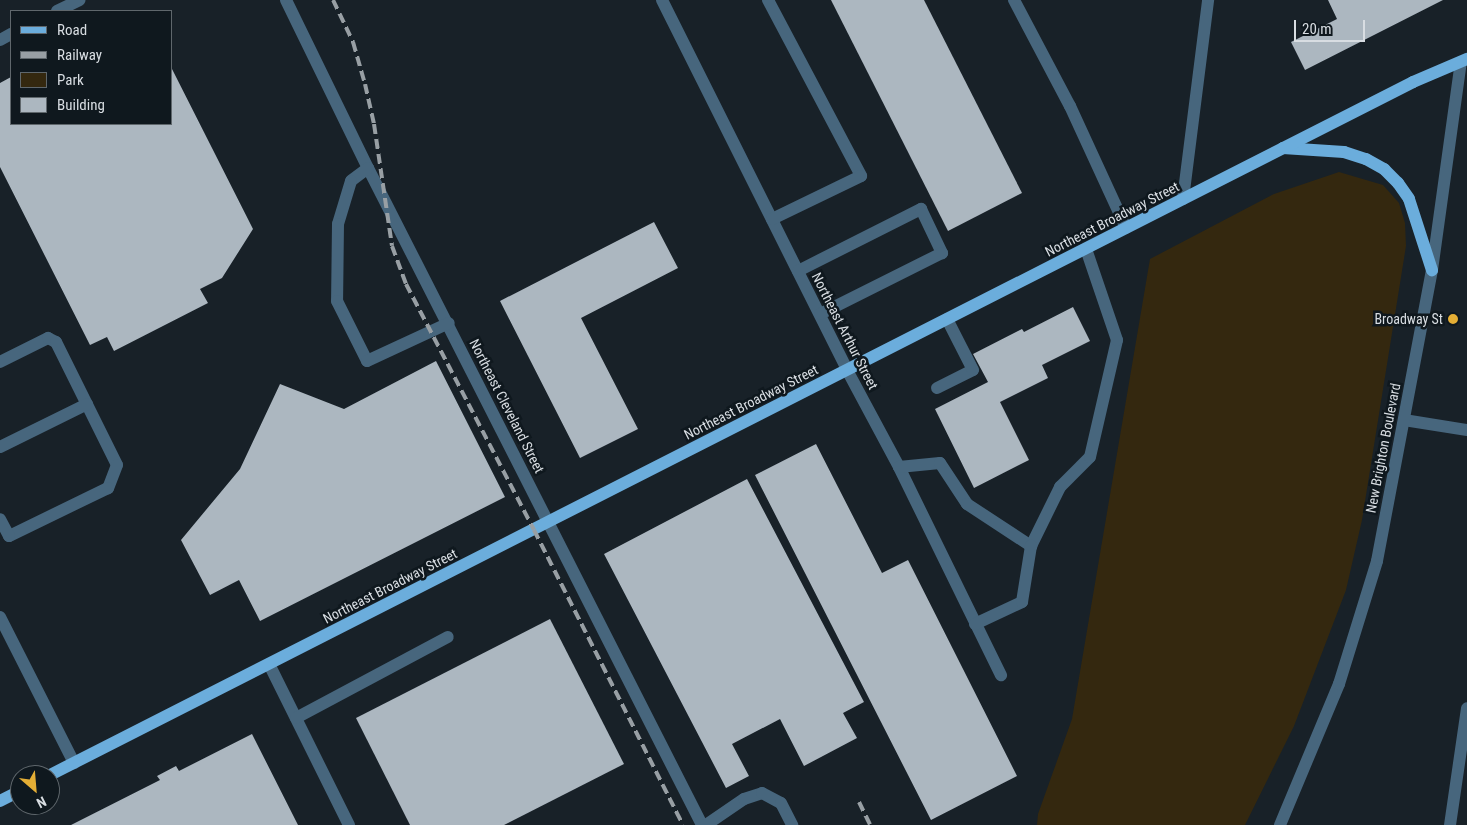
<!DOCTYPE html>
<html>
<head>
<meta charset="utf-8">
<style>
	body { margin:0 }
	#map { position:relative; width:1467px; height:825px; overflow:hidden; background:#182128; font-family:"Roboto Condensed",sans-serif }
	div>[style] { position:absolute }
	.green>* { inset:0; background:#34280f }
	.building>* { inset:0; background:#acb7c0 }
	.minor>* { height:12px; margin:-6px; padding:0 6px; transform-origin:6px; border-radius:6px; background:#47667d }
	.major>* { height:12px; margin:-6px; padding:0 6px; transform-origin:6px; border-radius:6px; background:#6baddc }
	.rail>* { height:4px; margin-top:-2px; transform-origin:0; background:repeating-linear-gradient(90deg,#989fa4 0 10px,transparent 0 15px) }
	.dots>* { width:14px; height:14px; translate:-50% -50%; box-sizing:border-box; border:2px solid #0f181e; border-radius:50% }
	span { translate:-50% -50%; white-space:nowrap; text-align:center; line-height:1.15; -webkit-text-stroke:5px #0f181e; paint-order:stroke }
	.street-label { font-size:14px; color:#d8dde2 }
	.poi-label { font-size:14px; color:#d8dde2 }
	.right { translate:-100% -50%; text-align:right }
	.legend { position:absolute; left:10px; top:10px; width:162px; height:115px; box-sizing:border-box; background:#0f181e; border:1px solid #5f676c; margin:0; padding:6px 9px; list-style:none; font-size:15px; color:#d8dde2 }
	.legend li { display:flex; align-items:center; gap:10px; height:25px }
	.legend b { width:25px; border:1px solid #5f676c }
	.north { position:absolute; left:10px; top:765px; width:50px; height:50px; box-sizing:border-box; background:#0f181e; border:1px solid #5f676c; border-radius:50%; rotate:153deg; font-size:14px; font-weight:700; line-height:20px; text-align:center; color:#d8dde2 }
	.north::after { content:''; display:block; margin:auto; width:18px; height:22px; background:#e4ae35; clip-path:polygon(50% 0,100% 100%,50% 72%,0 100%) }
	.scale { position:absolute; left:1294px; top:20px; width:71px; height:22px; box-sizing:border-box; border:2px solid #d8dde2; border-top:0; padding-left:6px; font-size:15px; line-height:18px; white-space:nowrap; color:#d8dde2; -webkit-text-stroke:4px #0f181e; paint-order:stroke }
</style>
</head>
<body>
<div id="map">
	<div class="green">
		<i style="clip-path:polygon(1339px 172px,1383px 185px,1399px 203px,1405px 223px,1406px 246px,1362px 520px,1346px 590px,1294px 726px,1245px 825px,1037px 825px,1038px 814px,1072px 719px,1150px 259px,1274px 194px)"></i>
	</div>
	<div class="building">
		<i style="clip-path:polygon(831px 0,924px 0,1022px 193px,948px 231px)"></i>
		<i style="clip-path:polygon(1328px 0,1443px 0,1305px 70px,1291px 42px,1337px 19px)"></i>
		<i style="clip-path:polygon(171px 67px,253px 229px,222px 278px,200px 289px,208px 303px,114px 351px,107px 337px,90px 345px,0 167px,0 83px,11px 77px,11px 124px,171px 124px)"></i>
		<i style="clip-path:polygon(654px 222px,678px 268px,581px 318px,638px 429px,580px 458px,500px 301px)"></i>
		<i style="clip-path:polygon(1073px 307px,1090px 341px,1042px 365px,1048px 378px,1000px 402px,1029px 460px,974px 488px,935px 409px,988px 382px,973px 354px,1022px 329px,1024px 332px)"></i>
		<i style="clip-path:polygon(436px 361px,505px 497px,260px 621px,239px 580px,210px 595px,181px 540px,240px 469px,280px 384px,344px 409px)"></i>
		<i style="clip-path:polygon(816px 444px,882px 573px,908px 560px,1017px 776px,931px 820px,755px 475px)"></i>
		<i style="clip-path:polygon(747px 479px,864px 702px,843px 713px,857px 738px,804px 766px,780px 719px,732px 744px,749px 776px,726px 788px,604px 554px)"></i>
		<i style="clip-path:polygon(550px 619px,624px 764px,504px 825px,410px 825px,356px 718px)"></i>
		<i style="clip-path:polygon(252px 734px,298px 825px,71px 825px,160px 780px,157px 776px,176px 766px,179px 771px)"></i>
	</div>
	<div class="minor">
		<i style="left:286px;top:0;width:187px;rotate:64deg"></i>
		<i style="left:368px;top:168px;width:737px;rotate:63.05deg"></i>
		<i style="left:662px;top:0;width:414px;rotate:63.4deg"></i>
		<i style="left:847px;top:370px;width:110px;rotate:61.8deg"></i>
		<i style="left:899px;top:467px;width:232px;rotate:63.9deg"></i>
		<i style="left:768px;top:0;width:199px;rotate:62.1deg"></i>
		<i style="left:861px;top:176px;width:99px;rotate:154.2deg"></i>
		<i style="left:1014px;top:0;width:120px;rotate:62.2deg"></i>
		<i style="left:1070px;top:106px;width:134px;rotate:65.3deg"></i>
		<i style="left:57px;top:11px;width:25px;rotate:-26deg"></i>
		<i style="left:0;top:40px;width:13px;rotate:-29deg"></i>
		<i style="left:368px;top:168px;width:21px;rotate:143deg"></i>
		<i style="left:351px;top:181px;width:45px;rotate:106.8deg"></i>
		<i style="left:338px;top:224px;width:77px;rotate:90.7deg"></i>
		<i style="left:337px;top:301px;width:67px;rotate:63.4deg"></i>
		<i style="left:367px;top:361px;width:90px;rotate:-24.9deg"></i>
		<i style="left:1183px;top:199px;width:201px;rotate:-82.8deg"></i>
		<i style="left:798px;top:271px;width:138px;rotate:-26.8deg"></i>
		<i style="left:921px;top:209px;width:49px;rotate:64.5deg"></i>
		<i style="left:942px;top:253px;width:136px;rotate:153.4deg"></i>
		<i style="left:0;top:362px;width:54px;rotate:-26.6deg"></i>
		<i style="left:48px;top:338px;width:9px;rotate:27deg"></i>
		<i style="left:56px;top:342px;width:137px;rotate:63.6deg"></i>
		<i style="left:117px;top:465px;width:25px;rotate:111deg"></i>
		<i style="left:108px;top:488px;width:110px;rotate:154.1deg"></i>
		<i style="left:9px;top:536px;width:19px;rotate:-118deg"></i>
		<i style="left:937px;top:388px;width:40px;rotate:-26.6deg"></i>
		<i style="left:973px;top:370px;width:57px;rotate:-117deg"></i>
		<i style="left:1404px;top:420px;width:64px;rotate:9deg"></i>
		<i style="left:0;top:447px;width:97px;rotate:-26.3deg"></i>
		<i style="left:899px;top:467px;width:41px;rotate:-5.6deg"></i>
		<i style="left:940px;top:463px;width:49px;rotate:56.6deg"></i>
		<i style="left:967px;top:504px;width:77px;rotate:33.3deg"></i>
		<i style="left:1031px;top:546px;width:66px;rotate:-63.8deg"></i>
		<i style="left:1060px;top:487px;width:42px;rotate:-45deg"></i>
		<i style="left:1090px;top:457px;width:120px;rotate:-77deg"></i>
		<i style="left:1117px;top:340px;width:96px;rotate:-108.8deg"></i>
		<i style="left:0;top:617px;width:164px;rotate:63.1deg"></i>
		<i style="left:975px;top:624px;width:52px;rotate:-25.1deg"></i>
		<i style="left:1022px;top:602px;width:57px;rotate:-80.9deg"></i>
		<i style="left:269px;top:664px;width:180px;rotate:63.6deg"></i>
		<i style="left:296px;top:718px;width:172px;rotate:-28.1deg"></i>
		<i style="left:706px;top:825px;width:46px;rotate:-34.4deg"></i>
		<i style="left:744px;top:799px;width:19px;rotate:-18deg"></i>
		<i style="left:762px;top:793px;width:21px;rotate:28deg"></i>
		<i style="left:781px;top:803px;width:25px;rotate:63deg"></i>
		<i style="left:1280px;top:825px;width:153px;rotate:-67.3deg"></i>
		<i style="left:1339px;top:684px;width:129px;rotate:-72.8deg"></i>
		<i style="left:1377px;top:561px;width:296px;rotate:-79.3deg"></i>
		<i style="left:1432px;top:270px;width:210px;rotate:-82.1deg"></i>
		<i style="left:1450px;top:825px;width:118px;rotate:-81.7deg"></i>
	</div>
	<div class="major">
		<i style="left:1283px;top:148px;width:61px;rotate:3.8deg"></i>
		<i style="left:1344px;top:152px;width:23px;rotate:18deg"></i>
		<i style="left:1366px;top:159px;width:21px;rotate:29deg"></i>
		<i style="left:1384px;top:169px;width:20px;rotate:45deg"></i>
		<i style="left:1398px;top:183px;width:19px;rotate:55deg"></i>
		<i style="left:1409px;top:199px;width:75px;rotate:72.1deg"></i>
		<i style="left:50px;top:775px;width:1529px;rotate:-26.95deg"></i>
		<i style="left:1413px;top:82px;width:59px;rotate:-23.1deg"></i>
		<i style="left:0;top:801px;width:22px;rotate:-27deg"></i>
	</div>
	<div class="rail">
		<i style="left:333px;top:0;width:47px;rotate:64.5deg"></i>
		<i style="left:353px;top:42px;width:44px;rotate:74.1deg"></i>
		<i style="left:365px;top:84px;width:41px;rotate:77.3deg"></i>
		<i style="left:374px;top:124px;width:123px;rotate:81.6deg"></i>
		<i style="left:392px;top:246px;width:40px;rotate:69.8deg"></i>
		<i style="left:406px;top:284px;width:277px;rotate:62.5deg"></i>
		<i style="left:534px;top:530px;width:330px;rotate:63.2deg"></i>
		<i style="left:859px;top:802px;width:25px;rotate:64deg"></i>
	</div>
	<div class="dots">
		<i style="left:1453px;top:319px;background:#e4ae35"></i>
	</div>
	<div class="street-label">
		<span style="left:1112px;top:219px;rotate:-27deg">Northeast Broadway Street</span>
		<span style="left:845px;top:331px;rotate:63deg">Northeast Arthur Street</span>
		<span style="left:751px;top:402px;rotate:-27deg">Northeast Broadway Street</span>
		<span style="left:507px;top:406px;rotate:63deg">Northeast Cleveland Street</span>
		<span style="left:1383px;top:448px;rotate:-79deg">New Brighton Boulevard</span>
		<span style="left:390px;top:586px;rotate:-27deg">Northeast Broadway Street</span>
	</div>
	<div class="poi-label">
		<span class="right" style="left:1443px;top:319px">Broadway St</span>
	</div>
	<ul class="legend">
	<li><b style="height:6px;background:#6baddc"></b>Road</li>
	<li><b style="height:6px;background:#989fa4"></b>Railway</li>
	<li><b style="height:14px;background:#34280f"></b>Park</li>
	<li><b style="height:14px;background:#acb7c0"></b>Building</li>
	</ul>
	<div class="north">N</div>
	<div class="scale">20 m</div>
</div>
</body>
</html>
